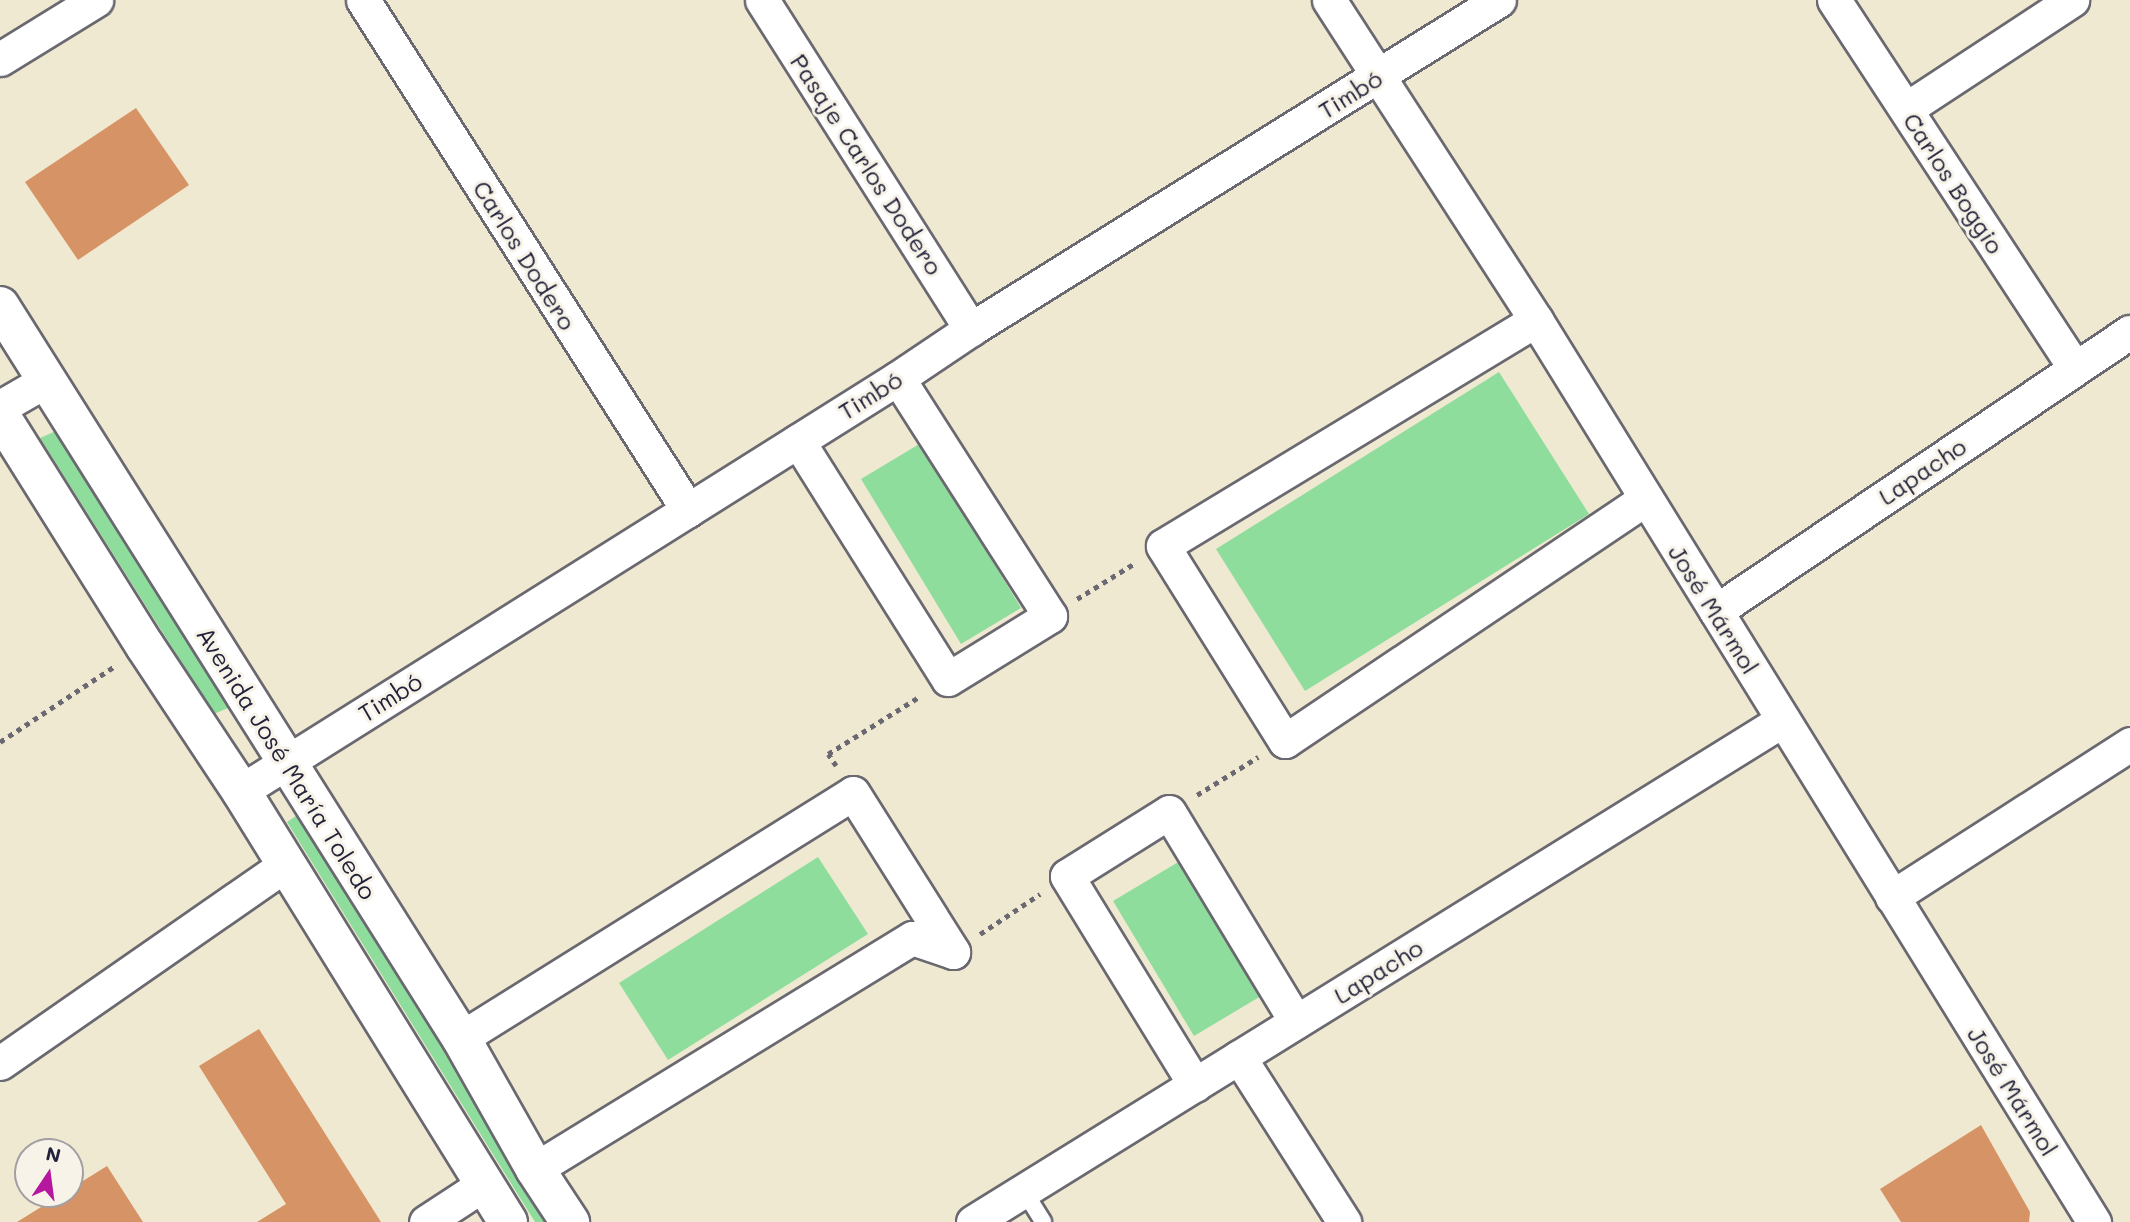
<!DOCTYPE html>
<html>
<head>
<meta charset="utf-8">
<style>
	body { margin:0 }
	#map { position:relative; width:2130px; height:1222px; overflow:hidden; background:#f0e9d1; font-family:Mali,sans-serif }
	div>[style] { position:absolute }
	.green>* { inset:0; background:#8edd9c }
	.building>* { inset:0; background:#d69366 }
	.path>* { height:4.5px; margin-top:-2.25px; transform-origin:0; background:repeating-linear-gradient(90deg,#6a6870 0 5px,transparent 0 10px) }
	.roads { filter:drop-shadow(2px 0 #6a6870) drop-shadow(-2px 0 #6a6870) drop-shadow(0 2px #6a6870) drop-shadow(0 -2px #6a6870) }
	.service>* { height:16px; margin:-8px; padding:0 8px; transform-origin:8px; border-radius:8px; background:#fff }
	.minor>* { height:33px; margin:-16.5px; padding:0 16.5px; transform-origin:16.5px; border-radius:16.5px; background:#fff }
	.secondary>* { height:38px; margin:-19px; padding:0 19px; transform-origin:19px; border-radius:19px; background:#fff }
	span { translate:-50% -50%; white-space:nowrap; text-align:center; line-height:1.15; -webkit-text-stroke:6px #f7f3e8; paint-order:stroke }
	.street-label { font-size:24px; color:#22223b }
	.north { position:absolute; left:14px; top:1138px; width:70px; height:70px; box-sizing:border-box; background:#f7f3e8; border:2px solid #a29fa3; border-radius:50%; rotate:13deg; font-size:19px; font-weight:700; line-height:28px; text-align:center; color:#22223b }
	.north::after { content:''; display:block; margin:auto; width:24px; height:32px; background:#b5179e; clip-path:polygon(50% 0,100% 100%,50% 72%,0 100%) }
</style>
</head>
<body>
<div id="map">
	<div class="green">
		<i style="clip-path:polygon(1499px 372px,1589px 514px,1305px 691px,1216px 549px)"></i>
		<i style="clip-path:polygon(56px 431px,230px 707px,214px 714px,40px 438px)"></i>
		<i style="clip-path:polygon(921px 443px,1021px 608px,961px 644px,861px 479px)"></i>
		<i style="clip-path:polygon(299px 814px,551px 1222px,535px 1222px,287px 822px)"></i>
		<i style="clip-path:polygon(818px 857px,868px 934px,668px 1060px,619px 983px)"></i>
		<i style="clip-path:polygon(1180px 861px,1261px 996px,1194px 1036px,1113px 901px)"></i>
	</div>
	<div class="building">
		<i style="clip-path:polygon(136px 108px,189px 185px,78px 260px,25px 182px)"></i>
		<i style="clip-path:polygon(259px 1029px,381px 1222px,257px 1222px,286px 1204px,199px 1066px)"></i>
		<i style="clip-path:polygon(1981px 1125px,2030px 1212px,2029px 1222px,1901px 1222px,1880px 1189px)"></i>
		<i style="clip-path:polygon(107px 1166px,143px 1222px,17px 1222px,62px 1194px,70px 1194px,70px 1189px)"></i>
	</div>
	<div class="path">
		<i style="left:1077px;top:599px;width:68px;rotate:-31.8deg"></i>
		<i style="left:0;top:742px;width:138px;rotate:-33.5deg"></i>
		<i style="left:836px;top:766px;width:14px;rotate:-124deg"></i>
		<i style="left:828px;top:754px;width:107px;rotate:-32.1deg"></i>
		<i style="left:1197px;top:795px;width:72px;rotate:-31.9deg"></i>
		<i style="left:980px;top:934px;width:72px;rotate:-33.7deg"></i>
	</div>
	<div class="roads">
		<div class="service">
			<i style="left:1024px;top:1191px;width:36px;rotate:58deg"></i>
		</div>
		<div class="minor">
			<i style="left:363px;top:0;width:605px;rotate:57.49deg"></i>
			<i style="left:762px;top:0;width:390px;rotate:57.6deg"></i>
			<i style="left:1329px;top:0;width:381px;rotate:57.1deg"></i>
			<i style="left:1536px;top:320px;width:1061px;rotate:58.26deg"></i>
			<i style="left:1834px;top:0;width:439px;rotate:56.8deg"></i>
			<i style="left:0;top:59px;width:113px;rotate:-31.6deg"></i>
			<i style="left:1906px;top:109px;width:199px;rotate:-33.3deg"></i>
			<i style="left:1536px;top:320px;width:436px;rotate:148.8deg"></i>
			<i style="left:1163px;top:546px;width:230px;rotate:58deg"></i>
			<i style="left:1285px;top:741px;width:435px;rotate:-33.9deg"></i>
			<i style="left:0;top:407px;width:54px;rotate:-29.9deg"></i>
			<i style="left:798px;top:441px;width:281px;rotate:57.8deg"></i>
			<i style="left:948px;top:679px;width:120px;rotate:-31.7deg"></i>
			<i style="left:1050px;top:616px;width:282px;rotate:-122.6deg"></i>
			<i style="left:1716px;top:611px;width:499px;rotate:-34deg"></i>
			<i style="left:241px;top:791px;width:776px;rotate:-32.15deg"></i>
			<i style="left:898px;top:378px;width:88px;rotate:-33.9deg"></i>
			<i style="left:971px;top:329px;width:622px;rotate:-31.93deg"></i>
			<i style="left:1892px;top:897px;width:283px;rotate:-32.7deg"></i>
			<i style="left:461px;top:1038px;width:462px;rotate:-32deg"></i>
			<i style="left:853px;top:793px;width:188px;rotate:57.8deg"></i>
			<i style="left:953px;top:952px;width:43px;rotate:-161.1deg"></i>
			<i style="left:912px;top:938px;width:442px;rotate:148.5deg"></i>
			<i style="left:1239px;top:1057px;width:196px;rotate:57.5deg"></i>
			<i style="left:0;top:1063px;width:347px;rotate:-34.8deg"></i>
			<i style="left:1195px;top:1085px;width:245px;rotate:-121.5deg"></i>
			<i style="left:1067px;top:876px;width:120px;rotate:-32.1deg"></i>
			<i style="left:1169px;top:812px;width:245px;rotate:58.8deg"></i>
			<i style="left:426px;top:1222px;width:69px;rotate:-33.2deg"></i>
			<i style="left:973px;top:1222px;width:953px;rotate:-31.79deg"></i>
		</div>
		<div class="secondary">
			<i style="left:0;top:306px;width:865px;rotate:57.8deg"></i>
			<i style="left:461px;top:1038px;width:150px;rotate:60.5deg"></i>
			<i style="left:535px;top:1169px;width:64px;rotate:56.6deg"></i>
			<i style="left:0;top:415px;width:273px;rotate:57.9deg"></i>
			<i style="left:145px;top:646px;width:174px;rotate:56.5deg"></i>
			<i style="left:241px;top:791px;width:507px;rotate:58.22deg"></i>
		</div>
	</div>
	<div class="street-label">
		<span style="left:1350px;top:94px;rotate:-32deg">Timbó</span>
		<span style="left:867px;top:164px;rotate:57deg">Pasaje Carlos Dodero</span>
		<span style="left:1954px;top:183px;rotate:57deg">Carlos Boggio</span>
		<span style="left:525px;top:255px;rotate:58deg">Carlos Dodero</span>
		<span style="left:870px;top:395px;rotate:-32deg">Timbó</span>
		<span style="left:1922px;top:471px;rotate:-34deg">Lapacho</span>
		<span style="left:1714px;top:609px;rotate:58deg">José Mármol</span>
		<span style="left:390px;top:697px;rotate:-32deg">Timbó</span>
		<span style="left:287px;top:763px;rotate:58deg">Avenida José María Toledo</span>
		<span style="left:1378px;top:971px;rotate:-32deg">Lapacho</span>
		<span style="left:2013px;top:1091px;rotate:58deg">José Mármol</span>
	</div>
	<div class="north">N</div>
</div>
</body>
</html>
